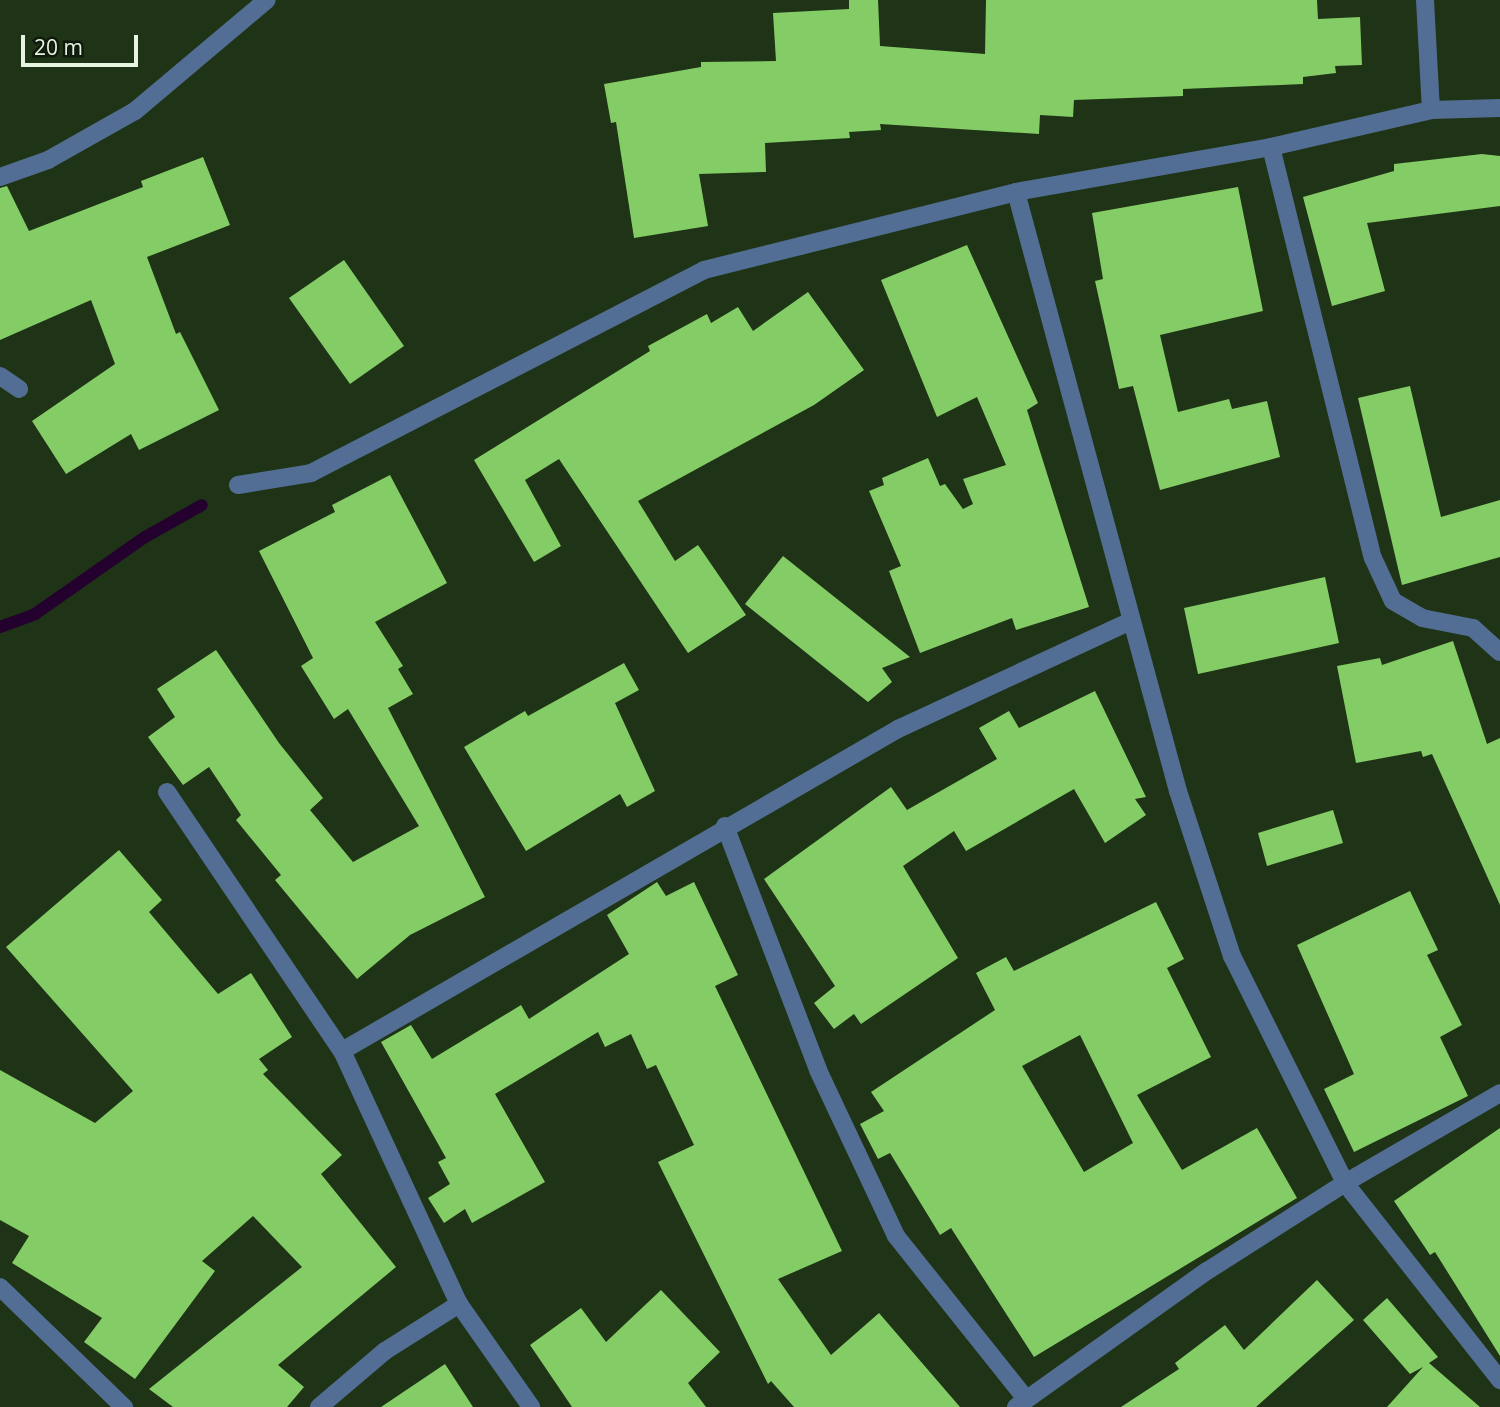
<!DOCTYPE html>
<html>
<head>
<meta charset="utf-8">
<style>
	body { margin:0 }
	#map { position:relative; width:1500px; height:1407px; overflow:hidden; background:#1f3416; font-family:"Open Sans",sans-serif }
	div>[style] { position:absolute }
	.stream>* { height:12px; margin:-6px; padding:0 6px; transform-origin:6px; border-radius:6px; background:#24002e }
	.building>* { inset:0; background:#84cc66 }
	.minor>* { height:18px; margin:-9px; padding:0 9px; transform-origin:9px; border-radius:9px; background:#536e95 }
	span { translate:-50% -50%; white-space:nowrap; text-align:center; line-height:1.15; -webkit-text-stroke:7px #0f190c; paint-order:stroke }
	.scale { position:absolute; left:21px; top:35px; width:117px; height:32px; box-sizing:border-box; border:4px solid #e7f4e2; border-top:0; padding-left:9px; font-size:21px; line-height:24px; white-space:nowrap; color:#e7f4e2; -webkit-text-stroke:5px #0f190c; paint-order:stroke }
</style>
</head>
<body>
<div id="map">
	<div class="stream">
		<i style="left:0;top:627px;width:37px;rotate:-20deg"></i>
		<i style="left:35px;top:614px;width:134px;rotate:-35deg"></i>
		<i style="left:145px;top:537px;width:65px;rotate:-29.3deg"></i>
	</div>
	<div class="building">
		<i style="clip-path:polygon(849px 0,878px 0,880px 46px,985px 54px,986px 0,1317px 0,1318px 19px,1360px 17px,1362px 65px,1335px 66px,1336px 73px,1303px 77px,1303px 84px,1183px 89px,1183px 96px,1074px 100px,1073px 117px,1040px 115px,1039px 134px,880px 124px,881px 130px,849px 132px,850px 138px,765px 143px,766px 172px,699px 174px,708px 226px,634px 238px,616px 122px,611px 123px,604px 84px,701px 67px,701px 62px,776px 61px,773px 13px,849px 9px)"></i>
		<i style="clip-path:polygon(1482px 154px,1500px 156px,1500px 206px,1367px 223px,1385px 291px,1332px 306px,1303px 197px,1394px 171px,1394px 164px)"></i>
		<i style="clip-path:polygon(203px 157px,230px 225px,147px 257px,176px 334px,180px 332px,219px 410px,139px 450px,131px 434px,66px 474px,32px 421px,115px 364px,91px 300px,0 340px,0 188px,7px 186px,29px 231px,143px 187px,141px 181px)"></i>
		<i style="clip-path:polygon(1238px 187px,1263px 311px,1160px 335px,1178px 412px,1229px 399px,1232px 409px,1267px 401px,1280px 457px,1160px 490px,1133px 386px,1119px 389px,1095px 281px,1103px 279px,1092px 213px)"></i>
		<i style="clip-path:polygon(967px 245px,1038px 403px,1027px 410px,1089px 607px,1016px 630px,1012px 618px,920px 653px,889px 571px,901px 566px,869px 491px,884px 485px,882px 478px,928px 458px,940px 486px,945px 484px,963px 509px,973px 504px,963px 479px,1006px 465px,977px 397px,937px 417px,881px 280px)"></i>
		<i style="clip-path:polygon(344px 260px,404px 346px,350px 384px,289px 298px)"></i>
		<i style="clip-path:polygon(808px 292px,864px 370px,814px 405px,638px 501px,675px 561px,698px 545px,746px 615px,688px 653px,559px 459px,525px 480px,561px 546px,534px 562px,474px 460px,650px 351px,648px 346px,707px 314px,711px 323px,738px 307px,753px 331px)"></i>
		<i style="clip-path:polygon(1410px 386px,1441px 517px,1500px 500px,1500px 557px,1402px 585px,1358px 398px)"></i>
		<i style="clip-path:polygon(390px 475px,447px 583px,375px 622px,403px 666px,398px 669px,413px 694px,388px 708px,485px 897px,410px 935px,357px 979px,275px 880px,281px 875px,236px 820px,241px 815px,209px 767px,183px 785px,148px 737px,175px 717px,157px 689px,216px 650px,279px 743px,323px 798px,310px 810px,353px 862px,419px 826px,348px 709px,334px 719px,301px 666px,313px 658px,259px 551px,335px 512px,332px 505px)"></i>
		<i style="clip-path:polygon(783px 556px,910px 657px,882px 668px,892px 682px,868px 702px,745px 604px)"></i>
		<i style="clip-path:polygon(1325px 577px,1339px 643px,1198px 674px,1184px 608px)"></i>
		<i style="clip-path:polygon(1453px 641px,1487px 744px,1500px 738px,1500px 905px,1432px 754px,1423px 757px,1421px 751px,1356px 763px,1337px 666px,1380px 658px,1382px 665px)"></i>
		<i style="clip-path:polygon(624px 663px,639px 690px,615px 703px,655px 791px,627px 807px,620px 794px,526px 851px,464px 747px,525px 711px,528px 716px)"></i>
		<i style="clip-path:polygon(1095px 691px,1146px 797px,1135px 799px,1146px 815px,1105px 843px,1074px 789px,966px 851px,954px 831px,903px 866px,958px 958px,861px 1024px,854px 1014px,834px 1029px,814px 1003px,835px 986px,764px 879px,891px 787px,907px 810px,997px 759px,979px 728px,1009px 711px,1019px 728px)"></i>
		<i style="clip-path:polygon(1333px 810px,1343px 843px,1267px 866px,1258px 833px)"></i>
		<i style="clip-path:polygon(119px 850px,162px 900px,149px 912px,218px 994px,251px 973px,292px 1037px,259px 1059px,268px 1070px,263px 1074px,342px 1155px,321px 1174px,396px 1267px,278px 1365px,304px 1387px,287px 1407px,173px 1407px,149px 1389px,302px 1267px,253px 1216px,202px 1261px,215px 1271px,135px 1379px,84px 1342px,102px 1318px,12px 1263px,29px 1236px,0 1220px,0 1070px,95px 1123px,133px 1091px,6px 947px)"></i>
		<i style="clip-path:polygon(657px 882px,666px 896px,694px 882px,738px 975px,715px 986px,842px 1251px,778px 1279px,831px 1355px,879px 1313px,960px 1407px,794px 1407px,771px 1381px,768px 1384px,658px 1162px,694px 1145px,656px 1065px,647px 1069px,631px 1034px,605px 1047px,598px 1032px,495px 1094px,545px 1182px,472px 1223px,465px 1209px,444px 1223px,428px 1198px,450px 1184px,438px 1162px,446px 1158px,381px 1042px,411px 1025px,432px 1059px,521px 1005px,529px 1019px,629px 954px,607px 915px)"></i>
		<i style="clip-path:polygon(1410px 891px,1438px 950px,1427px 955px,1462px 1025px,1440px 1037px,1468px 1096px,1354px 1152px,1324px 1089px,1354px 1074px,1297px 945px)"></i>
		<i style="clip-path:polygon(evenodd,1156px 902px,1184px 959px,1167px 968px,1211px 1057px,1137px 1095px,1182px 1170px,1257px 1128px,1297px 1198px,1034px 1357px,951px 1228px,940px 1235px,890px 1153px,878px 1159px,860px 1124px,884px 1111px,871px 1092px,995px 1010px,976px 973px,1006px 957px,1014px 971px,1156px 902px,1080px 1035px,1133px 1143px,1084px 1172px,1022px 1066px,1080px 1035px)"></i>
		<i style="clip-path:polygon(1500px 1128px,1500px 1356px,1435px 1252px,1430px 1255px,1394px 1201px)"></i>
		<i style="clip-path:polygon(1317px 1280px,1354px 1320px,1256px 1407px,1121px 1407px,1179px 1369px,1175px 1363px,1225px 1325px,1244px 1350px)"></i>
		<i style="clip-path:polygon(661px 1290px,720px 1352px,688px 1383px,706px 1407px,572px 1407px,530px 1345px,581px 1308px,606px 1342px)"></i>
		<i style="clip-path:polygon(1387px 1298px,1438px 1357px,1429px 1363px,1480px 1407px,1387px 1407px,1423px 1367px,1410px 1374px,1363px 1320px)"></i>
		<i style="clip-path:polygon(445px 1364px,473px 1407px,381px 1407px)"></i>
	</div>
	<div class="minor">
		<i style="left:1425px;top:0;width:110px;rotate:86.9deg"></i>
		<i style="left:1271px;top:147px;width:423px;rotate:76.1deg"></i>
		<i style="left:1373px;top:558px;width:47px;rotate:65.1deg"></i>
		<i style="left:1393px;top:601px;width:34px;rotate:30deg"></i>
		<i style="left:1422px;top:618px;width:52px;rotate:11.1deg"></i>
		<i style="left:1473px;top:628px;width:36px;rotate:42deg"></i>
		<i style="left:0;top:177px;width:51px;rotate:-19.5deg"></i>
		<i style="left:48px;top:160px;width:100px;rotate:-29.4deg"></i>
		<i style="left:135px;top:111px;width:172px;rotate:-40.1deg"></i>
		<i style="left:1016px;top:192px;width:621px;rotate:74.87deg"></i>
		<i style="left:1178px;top:791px;width:174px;rotate:71.9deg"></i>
		<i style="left:1232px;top:956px;width:254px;rotate:63.5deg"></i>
		<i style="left:1345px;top:1183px;width:251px;rotate:51.8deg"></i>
		<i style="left:0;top:376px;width:23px;rotate:34deg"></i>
		<i style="left:238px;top:485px;width:74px;rotate:-9.3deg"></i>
		<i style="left:311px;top:473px;width:442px;rotate:-27.3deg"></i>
		<i style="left:704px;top:270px;width:322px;rotate:-14deg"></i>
		<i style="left:1016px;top:192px;width:259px;rotate:-10deg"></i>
		<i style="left:1271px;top:147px;width:164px;rotate:-13deg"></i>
		<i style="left:1431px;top:110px;width:69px;rotate:-1.7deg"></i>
		<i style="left:167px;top:792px;width:313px;rotate:56deg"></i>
		<i style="left:342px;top:1051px;width:279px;rotate:65.2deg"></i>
		<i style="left:459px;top:1304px;width:126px;rotate:55deg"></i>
		<i style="left:725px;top:826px;width:261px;rotate:69.1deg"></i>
		<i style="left:818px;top:1070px;width:183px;rotate:64.8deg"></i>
		<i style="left:896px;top:1236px;width:208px;rotate:51.4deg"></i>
		<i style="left:342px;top:1051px;width:643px;rotate:-30.08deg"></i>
		<i style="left:898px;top:729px;width:257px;rotate:-24.9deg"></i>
		<i style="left:0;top:1287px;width:173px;rotate:44.1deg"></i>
		<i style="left:319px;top:1407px;width:87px;rotate:-40.3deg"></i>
		<i style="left:385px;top:1351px;width:88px;rotate:-32.4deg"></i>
		<i style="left:1016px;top:1407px;width:234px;rotate:-35.5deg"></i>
		<i style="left:1207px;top:1271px;width:164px;rotate:-32.5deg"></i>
		<i style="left:1345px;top:1183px;width:179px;rotate:-30.1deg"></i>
	</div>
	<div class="scale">20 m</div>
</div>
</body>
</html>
